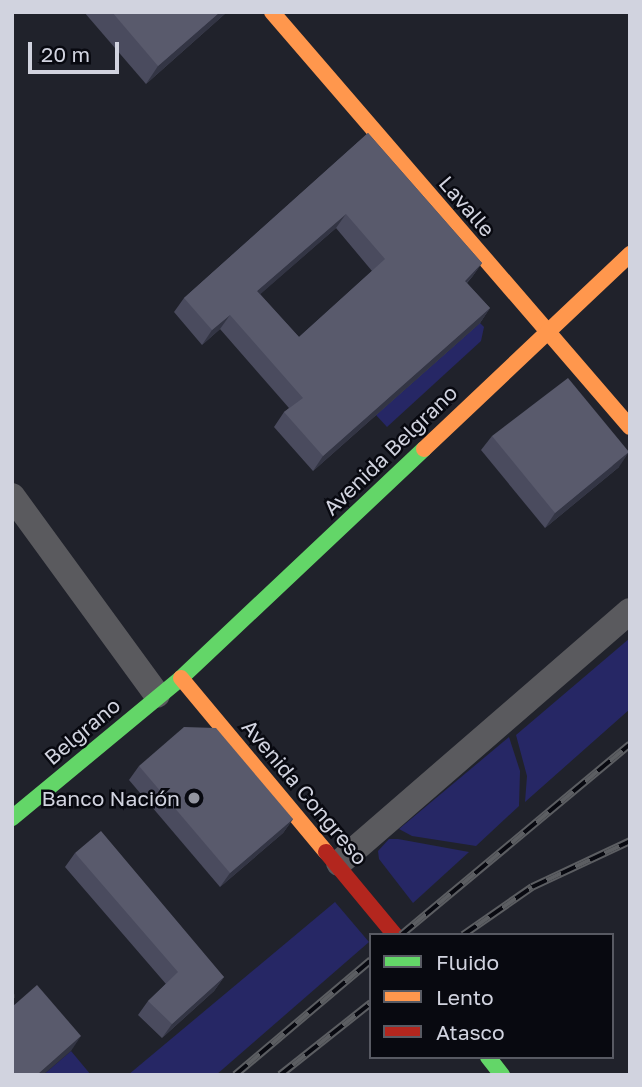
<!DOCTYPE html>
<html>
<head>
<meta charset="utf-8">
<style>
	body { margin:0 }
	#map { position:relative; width:642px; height:1087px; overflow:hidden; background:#20222b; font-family:"Golos Text",sans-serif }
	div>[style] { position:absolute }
	.green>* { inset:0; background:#262765 }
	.path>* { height:4.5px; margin-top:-2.25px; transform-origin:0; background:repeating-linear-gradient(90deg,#5f6065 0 3.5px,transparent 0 8.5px) }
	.street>* { height:26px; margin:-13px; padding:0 13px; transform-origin:13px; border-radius:13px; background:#5a5a5e }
	.fast>* { height:16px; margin:-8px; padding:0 8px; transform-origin:8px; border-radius:8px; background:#63d668 }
	.slow>* { height:16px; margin:-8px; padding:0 8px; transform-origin:8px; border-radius:8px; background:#ff974d }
	.jam>* { height:16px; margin:-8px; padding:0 8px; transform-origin:8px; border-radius:8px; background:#b3261e }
	.rail>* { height:8px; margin-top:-4px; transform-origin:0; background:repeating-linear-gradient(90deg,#080910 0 16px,#5c5e62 0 32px); box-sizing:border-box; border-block:2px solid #5c5e62 }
	.wall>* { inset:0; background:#4a4b5e }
	.shaded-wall>* { inset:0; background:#333544 }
	.building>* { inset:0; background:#595a6c }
	.dots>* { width:19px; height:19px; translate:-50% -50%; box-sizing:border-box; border:4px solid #080910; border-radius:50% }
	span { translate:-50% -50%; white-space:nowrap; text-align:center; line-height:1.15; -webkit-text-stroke:5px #080910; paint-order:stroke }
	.street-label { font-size:21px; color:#d1d3df }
	.poi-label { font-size:21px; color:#d1d3df }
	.right { translate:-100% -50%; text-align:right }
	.frame { position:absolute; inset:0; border:14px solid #d1d3df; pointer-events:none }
	.legend { position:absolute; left:369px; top:933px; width:245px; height:126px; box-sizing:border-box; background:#080910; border:2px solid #585a63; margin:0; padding:9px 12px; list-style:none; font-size:21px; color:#d1d3df }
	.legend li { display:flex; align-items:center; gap:14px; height:35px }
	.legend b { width:35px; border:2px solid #585a63 }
	.scale { position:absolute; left:28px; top:42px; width:91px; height:32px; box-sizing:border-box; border:4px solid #d1d3df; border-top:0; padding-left:9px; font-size:21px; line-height:24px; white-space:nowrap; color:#d1d3df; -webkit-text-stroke:5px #080910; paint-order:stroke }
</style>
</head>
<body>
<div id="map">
	<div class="green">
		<i style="clip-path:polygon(480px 323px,484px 327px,481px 341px,387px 427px,376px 415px)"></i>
		<i style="clip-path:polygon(630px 638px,630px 709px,525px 802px,527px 776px,516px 735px)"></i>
		<i style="clip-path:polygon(509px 737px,520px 771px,519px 806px,476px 846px,412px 836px,399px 829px)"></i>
		<i style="clip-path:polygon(389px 839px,398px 839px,469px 852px,413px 903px,379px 859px,378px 851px)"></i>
		<i style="clip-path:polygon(335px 902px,369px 942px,216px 1075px,128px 1075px)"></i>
		<i style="clip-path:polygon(71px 1051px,91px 1075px,43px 1075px)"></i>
	</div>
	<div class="path">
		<i style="left:12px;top:994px;width:6px;rotate:90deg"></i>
	</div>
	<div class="street">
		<i style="left:12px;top:496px;width:246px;rotate:53.9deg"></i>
		<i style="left:339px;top:863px;width:385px;rotate:-40.9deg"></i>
	</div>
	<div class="fast">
		<i style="left:12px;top:818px;width:219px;rotate:-39.6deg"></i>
		<i style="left:181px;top:678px;width:334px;rotate:-43.3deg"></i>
		<i style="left:488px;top:1057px;width:23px;rotate:52deg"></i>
	</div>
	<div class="slow">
		<i style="left:272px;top:12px;width:548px;rotate:49.22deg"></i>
		<i style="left:424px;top:449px;width:284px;rotate:-43.4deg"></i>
		<i style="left:181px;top:678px;width:226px;rotate:50.2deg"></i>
	</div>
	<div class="jam">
		<i style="left:326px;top:852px;width:108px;rotate:50.3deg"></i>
	</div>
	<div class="rail">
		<i style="left:401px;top:935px;width:298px;rotate:-39.8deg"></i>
		<i style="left:463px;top:935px;width:84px;rotate:-34.8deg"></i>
		<i style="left:532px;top:887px;width:108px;rotate:-25.1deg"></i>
		<i style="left:235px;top:1075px;width:178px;rotate:-40.2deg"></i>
		<i style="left:280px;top:1075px;width:116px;rotate:-38.4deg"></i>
	</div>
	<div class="wall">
		<i style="clip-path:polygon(84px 12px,227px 12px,146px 84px)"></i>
		<i style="clip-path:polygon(evenodd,368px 133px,482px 263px,472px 277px,467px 283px,490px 308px,480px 323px,313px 471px,274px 427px,284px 412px,289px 408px,220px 329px,202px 345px,174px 312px,184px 298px,368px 133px,336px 228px,372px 271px,299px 337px,260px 294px,336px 228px)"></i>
		<i style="clip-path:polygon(492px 436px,619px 467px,545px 528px,481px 450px)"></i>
		<i style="clip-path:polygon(139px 766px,293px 819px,283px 833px,220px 887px,129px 780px)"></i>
		<i style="clip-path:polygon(75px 853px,224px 977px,214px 991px,162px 1038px,138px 1015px,148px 1001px,166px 984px,65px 867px)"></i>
	</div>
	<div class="shaded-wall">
		<i style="clip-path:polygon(220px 12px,227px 12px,146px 84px,158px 66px)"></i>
		<i style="clip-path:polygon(346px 214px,336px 228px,247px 306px,257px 291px)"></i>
		<i style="clip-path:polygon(482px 263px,472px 277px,454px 295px,465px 281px)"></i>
		<i style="clip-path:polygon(490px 308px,480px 323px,313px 471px,323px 456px)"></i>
		<i style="clip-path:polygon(230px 315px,220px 329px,202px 345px,212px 330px)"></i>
		<i style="clip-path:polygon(629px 452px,619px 467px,545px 528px,555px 513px)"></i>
		<i style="clip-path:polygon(293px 819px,283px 833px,220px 887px,230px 873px)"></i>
		<i style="clip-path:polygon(224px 977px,214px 991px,162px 1038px,172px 1024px)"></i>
		<i style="clip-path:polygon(81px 1036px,71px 1051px,43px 1075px,37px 1075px)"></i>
	</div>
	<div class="building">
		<i style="clip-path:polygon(112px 12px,220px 12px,158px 66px)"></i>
		<i style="clip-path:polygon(evenodd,368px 133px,482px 263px,465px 281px,490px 308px,323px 456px,284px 412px,303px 398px,230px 315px,212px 330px,184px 298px,368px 133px,346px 214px,385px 259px,299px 337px,257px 291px,346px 214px)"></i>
		<i style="clip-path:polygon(568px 378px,629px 452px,555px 513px,492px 436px)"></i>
		<i style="clip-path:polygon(184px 727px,216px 728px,293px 819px,230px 873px,139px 766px)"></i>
		<i style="clip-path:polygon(101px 831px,224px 977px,172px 1024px,148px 1001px,178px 972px,75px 853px)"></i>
		<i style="clip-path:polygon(37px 985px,81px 1036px,37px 1075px,12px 1075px,12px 1007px)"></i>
	</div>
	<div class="dots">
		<i style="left:194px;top:798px;background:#9395a0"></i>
	</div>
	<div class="street-label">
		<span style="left:467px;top:206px;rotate:49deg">Lavalle</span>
		<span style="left:390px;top:450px;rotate:-44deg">Avenida Belgrano</span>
		<span style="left:82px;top:731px;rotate:-40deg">Belgrano</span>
		<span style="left:305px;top:792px;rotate:50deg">Avenida Congreso</span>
	</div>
	<div class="poi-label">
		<span class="right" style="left:180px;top:798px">Banco Nación</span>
	</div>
	<div class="frame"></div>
	<ul class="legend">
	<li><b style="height:9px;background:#63d668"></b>Fluido</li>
	<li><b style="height:9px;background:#ff974d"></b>Lento</li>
	<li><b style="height:9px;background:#b3261e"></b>Atasco</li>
	</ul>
	<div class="scale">20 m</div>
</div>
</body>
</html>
